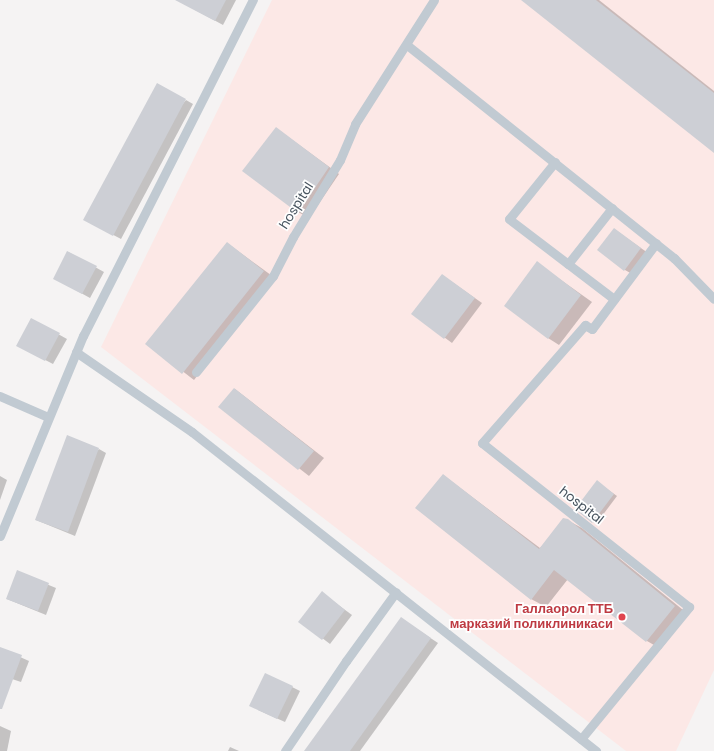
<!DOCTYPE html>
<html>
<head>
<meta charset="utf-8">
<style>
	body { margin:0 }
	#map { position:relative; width:714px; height:751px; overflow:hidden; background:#f5f3f3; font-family:Poppins,sans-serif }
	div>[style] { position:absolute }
	.medical>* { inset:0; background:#fce8e6 }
	.shadow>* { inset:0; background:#0003 }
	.building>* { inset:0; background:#cdcfd5 }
	.lane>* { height:9px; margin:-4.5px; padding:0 4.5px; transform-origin:4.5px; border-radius:4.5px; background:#c1cad2 }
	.dots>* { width:11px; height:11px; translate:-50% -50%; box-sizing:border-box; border:2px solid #fff; border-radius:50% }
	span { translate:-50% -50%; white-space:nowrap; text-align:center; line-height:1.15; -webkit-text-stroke:3.5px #fff; paint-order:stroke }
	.street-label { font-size:13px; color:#4a5661 }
	.health-label { font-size:13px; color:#be3a42; font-weight:700 }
	.right { translate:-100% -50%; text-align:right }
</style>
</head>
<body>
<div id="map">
	<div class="medical">
		<i style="clip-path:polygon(272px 0,714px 0,714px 670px,676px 751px,626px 751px,101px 347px)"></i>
	</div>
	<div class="shadow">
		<i style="clip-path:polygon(177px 0,236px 0,223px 25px)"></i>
		<i style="clip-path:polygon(523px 0,599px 0,714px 91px,714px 152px)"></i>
		<i style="clip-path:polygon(186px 100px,193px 104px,121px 239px,85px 220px)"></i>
		<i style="clip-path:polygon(276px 128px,339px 174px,309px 218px,298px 212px)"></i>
		<i style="clip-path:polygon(614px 229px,648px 253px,632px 274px,625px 270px)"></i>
		<i style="clip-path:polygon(227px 243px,275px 278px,194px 380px,147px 344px)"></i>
		<i style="clip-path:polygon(68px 252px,104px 272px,90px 298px,61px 282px)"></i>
		<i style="clip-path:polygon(537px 263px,592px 302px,559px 345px,548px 338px)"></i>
		<i style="clip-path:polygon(442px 275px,482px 303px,452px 343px,413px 314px)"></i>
		<i style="clip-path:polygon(31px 319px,67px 339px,53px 364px,24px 349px)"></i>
		<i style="clip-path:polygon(235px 389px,324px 458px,309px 476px,220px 407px)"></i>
		<i style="clip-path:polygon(99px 449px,106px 453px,75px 536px,36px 520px)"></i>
		<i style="clip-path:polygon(443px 475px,540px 548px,567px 520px,582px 528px,688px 614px,661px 649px,647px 641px,568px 579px,546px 607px,531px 599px)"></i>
		<i style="clip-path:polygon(0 476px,7px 480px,0 500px)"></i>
		<i style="clip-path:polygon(600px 484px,617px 496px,596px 524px,593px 522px)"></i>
		<i style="clip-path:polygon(17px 572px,56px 588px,46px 615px,7px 599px)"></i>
		<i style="clip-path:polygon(322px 593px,352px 615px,330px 644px,300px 621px)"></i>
		<i style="clip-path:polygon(408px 623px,438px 643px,360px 751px,309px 751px)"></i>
		<i style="clip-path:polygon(0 648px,29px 661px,21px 682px,0 675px)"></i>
		<i style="clip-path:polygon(292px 687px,300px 691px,285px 722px,258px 710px)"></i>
		<i style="clip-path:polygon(0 726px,11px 731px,7px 751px,0 751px)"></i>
		<i style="clip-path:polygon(230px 747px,239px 751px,228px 751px)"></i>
	</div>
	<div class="building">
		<i style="clip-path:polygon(175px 0,226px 0,215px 21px)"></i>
		<i style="clip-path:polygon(521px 0,596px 0,714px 93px,714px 153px)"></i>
		<i style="clip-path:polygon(157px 83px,186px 99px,113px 236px,83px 220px)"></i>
		<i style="clip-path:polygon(276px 127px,329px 167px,298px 213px,242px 171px)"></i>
		<i style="clip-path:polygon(614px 228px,641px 248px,624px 271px,597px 250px)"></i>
		<i style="clip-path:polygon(227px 242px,264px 271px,182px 374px,145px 344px)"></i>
		<i style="clip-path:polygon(67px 251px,97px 266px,82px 294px,53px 279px)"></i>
		<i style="clip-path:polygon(537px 261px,581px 295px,548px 339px,504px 306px)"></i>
		<i style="clip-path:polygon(442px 274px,475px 298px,444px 339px,411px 314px)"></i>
		<i style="clip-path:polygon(31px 318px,60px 333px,45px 361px,16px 346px)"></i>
		<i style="clip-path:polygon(234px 388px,314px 451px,298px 470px,218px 407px)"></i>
		<i style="clip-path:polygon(67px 435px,99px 448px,68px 532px,35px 520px)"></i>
		<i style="clip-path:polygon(443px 474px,539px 549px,563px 518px,568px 519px,675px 606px,646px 642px,554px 570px,531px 600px,415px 508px)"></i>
		<i style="clip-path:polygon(597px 480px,614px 494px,592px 523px,575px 509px)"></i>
		<i style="clip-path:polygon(17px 570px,49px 583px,38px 611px,6px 599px)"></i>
		<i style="clip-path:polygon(322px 591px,345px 610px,322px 640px,298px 622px)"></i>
		<i style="clip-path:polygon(401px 617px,431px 638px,350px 751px,304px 751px)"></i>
		<i style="clip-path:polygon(0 647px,22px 655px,2px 709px,0 709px)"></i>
		<i style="clip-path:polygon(265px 673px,293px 686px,277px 719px,249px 706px)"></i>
	</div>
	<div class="lane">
		<i style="left:407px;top:45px;width:342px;rotate:38.6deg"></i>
		<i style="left:674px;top:258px;width:57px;rotate:45.7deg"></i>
		<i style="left:555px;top:162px;width:73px;rotate:128.9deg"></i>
		<i style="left:509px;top:219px;width:74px;rotate:37.3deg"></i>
		<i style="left:612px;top:208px;width:71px;rotate:128.2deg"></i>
		<i style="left:568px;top:264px;width:58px;rotate:37.3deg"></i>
		<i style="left:76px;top:352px;width:141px;rotate:34.6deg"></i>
		<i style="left:192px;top:432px;width:515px;rotate:38.29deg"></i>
		<i style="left:196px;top:372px;width:123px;rotate:-51.3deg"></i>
		<i style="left:273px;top:276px;width:44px;rotate:-62.9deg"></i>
		<i style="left:293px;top:237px;width:90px;rotate:-58.6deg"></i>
		<i style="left:340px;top:160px;width:39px;rotate:-67deg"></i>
		<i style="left:355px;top:124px;width:147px;rotate:-57.5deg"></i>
		<i style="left:0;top:396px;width:52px;rotate:23.6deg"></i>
		<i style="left:0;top:536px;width:217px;rotate:-67.5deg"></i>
		<i style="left:83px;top:336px;width:377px;rotate:-63.2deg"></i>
		<i style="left:581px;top:739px;width:171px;rotate:-50.7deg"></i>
		<i style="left:689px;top:607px;width:264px;rotate:-141.6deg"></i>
		<i style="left:482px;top:443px;width:157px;rotate:-48.9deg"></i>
		<i style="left:585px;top:325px;width:8px;rotate:30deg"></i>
		<i style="left:592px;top:329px;width:107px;rotate:-53.3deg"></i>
		<i style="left:285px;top:751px;width:109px;rotate:-55.9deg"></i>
		<i style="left:346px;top:661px;width:85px;rotate:-54.1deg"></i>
	</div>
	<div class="dots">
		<i style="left:622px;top:617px;background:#e0444e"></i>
	</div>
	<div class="street-label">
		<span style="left:297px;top:206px;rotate:-58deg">hospital</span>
		<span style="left:581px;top:506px;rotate:38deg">hospital</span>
	</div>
	<div class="health-label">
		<span class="right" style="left:613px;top:617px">Галлаорол ТТБ<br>марказий поликлиникаси</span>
	</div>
</div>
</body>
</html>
